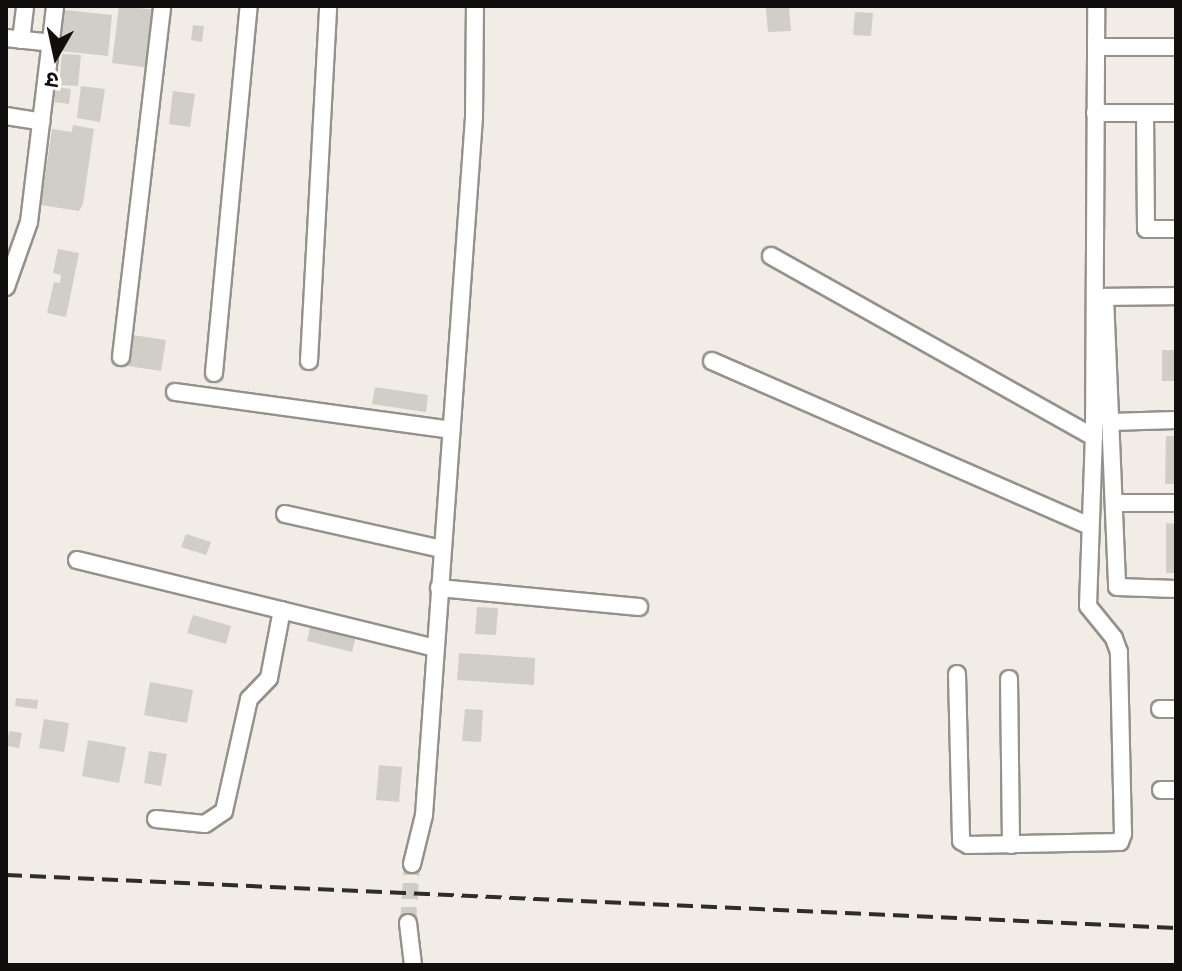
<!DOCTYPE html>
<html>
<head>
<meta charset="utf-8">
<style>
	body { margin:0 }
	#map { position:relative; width:1182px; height:971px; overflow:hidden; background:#f1ece6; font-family:Helvetica,"Noto Sans Devanagari",sans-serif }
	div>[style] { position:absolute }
	.building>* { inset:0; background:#d1cdc7 }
	.minor-tunnel>* { height:16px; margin-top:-8px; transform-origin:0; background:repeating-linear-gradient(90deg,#cfcbc6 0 16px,transparent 0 24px) }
	.roads { filter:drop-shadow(2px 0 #95918b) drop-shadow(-2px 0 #95918b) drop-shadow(0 2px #95918b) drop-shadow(0 -2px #95918b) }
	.minor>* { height:16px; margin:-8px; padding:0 8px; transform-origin:8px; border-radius:8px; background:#fff }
	.rail>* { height:4px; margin-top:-2px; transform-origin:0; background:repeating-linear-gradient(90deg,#2f2c2b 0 16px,transparent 0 24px) }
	span { translate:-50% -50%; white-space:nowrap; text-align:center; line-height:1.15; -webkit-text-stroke:6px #fff; paint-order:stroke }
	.frame { position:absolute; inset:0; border:8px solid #110f0e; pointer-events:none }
	.north { position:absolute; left:16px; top:16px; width:80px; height:80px; -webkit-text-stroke:6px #fff; paint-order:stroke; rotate:189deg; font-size:22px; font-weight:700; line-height:32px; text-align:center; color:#110f0e }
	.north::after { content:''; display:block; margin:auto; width:28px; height:36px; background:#110f0e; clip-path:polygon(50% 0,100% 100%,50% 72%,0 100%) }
</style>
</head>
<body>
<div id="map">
	<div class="building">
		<i style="clip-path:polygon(119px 6px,158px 10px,151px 68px,112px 63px)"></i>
		<i style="clip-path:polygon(776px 6px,789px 6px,791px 31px,768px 32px,766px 8px)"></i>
		<i style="clip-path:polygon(65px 10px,112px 15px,108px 56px,60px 51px)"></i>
		<i style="clip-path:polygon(855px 12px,873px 13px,871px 36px,853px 35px)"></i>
		<i style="clip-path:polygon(193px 25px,204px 26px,202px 42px,191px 40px)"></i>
		<i style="clip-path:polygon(62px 54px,81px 55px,78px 86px,59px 85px)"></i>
		<i style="clip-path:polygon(81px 86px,105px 89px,100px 122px,77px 118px)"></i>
		<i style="clip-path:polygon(56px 87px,71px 89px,69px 104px,54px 102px)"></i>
		<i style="clip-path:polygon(173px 91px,195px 94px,190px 127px,169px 124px)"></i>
		<i style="clip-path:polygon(73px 125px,94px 129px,83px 204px,79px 211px,41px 205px,52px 129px,72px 132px)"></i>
		<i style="clip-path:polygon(58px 249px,79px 253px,66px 317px,47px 313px,54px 282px,60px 283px,61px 275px,53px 273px)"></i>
		<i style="clip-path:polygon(126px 334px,166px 340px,161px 371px,121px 365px)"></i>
		<i style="clip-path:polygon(1162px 350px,1176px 350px,1176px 381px,1162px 381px)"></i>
		<i style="clip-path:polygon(375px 387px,428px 395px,426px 412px,372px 404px)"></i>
		<i style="clip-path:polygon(1166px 436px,1176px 436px,1176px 484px,1165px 484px)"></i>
		<i style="clip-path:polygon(1166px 523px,1176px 524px,1176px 573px,1166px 573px)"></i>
		<i style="clip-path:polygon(186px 534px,211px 542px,206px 555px,181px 547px)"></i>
		<i style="clip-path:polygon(477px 607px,498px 608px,496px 635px,475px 634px)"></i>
		<i style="clip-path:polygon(193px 615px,231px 626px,226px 644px,187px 633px)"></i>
		<i style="clip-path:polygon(312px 618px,357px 632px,352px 652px,307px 641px)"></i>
		<i style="clip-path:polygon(459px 653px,535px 658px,534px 685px,457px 680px)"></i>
		<i style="clip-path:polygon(150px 682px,193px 690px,187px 723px,144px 715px)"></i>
		<i style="clip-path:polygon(16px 698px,38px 700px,37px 709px,15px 706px)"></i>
		<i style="clip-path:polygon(465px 709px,483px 710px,481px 742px,462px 741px)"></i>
		<i style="clip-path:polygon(44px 719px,69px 723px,64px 752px,39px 748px)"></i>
		<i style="clip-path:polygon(9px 731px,22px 733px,19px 748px,7px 746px)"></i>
		<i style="clip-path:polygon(88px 740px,126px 747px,119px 783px,82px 776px)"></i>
		<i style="clip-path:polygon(149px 751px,167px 754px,161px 786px,144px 783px)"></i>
		<i style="clip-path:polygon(379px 765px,402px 767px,399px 802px,376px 800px)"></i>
	</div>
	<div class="minor-tunnel">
		<i style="left:408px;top:923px;width:59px;rotate:-86.1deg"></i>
	</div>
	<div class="roads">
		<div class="minor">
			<i style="left:6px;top:38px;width:47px;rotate:6.1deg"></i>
			<i style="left:21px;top:40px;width:32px;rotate:-83deg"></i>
			<i style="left:1096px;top:47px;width:80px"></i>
			<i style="left:1095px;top:113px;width:81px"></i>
			<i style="left:1145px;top:113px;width:116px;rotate:89.5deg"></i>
			<i style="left:1146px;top:229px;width:30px"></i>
			<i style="left:6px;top:116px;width:36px;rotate:9deg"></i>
			<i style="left:771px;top:256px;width:370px;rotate:29.3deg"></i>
			<i style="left:6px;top:287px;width:69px;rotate:-70.5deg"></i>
			<i style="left:29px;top:222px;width:218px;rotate:-83.1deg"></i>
			<i style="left:1176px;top:296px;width:71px;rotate:179.2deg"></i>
			<i style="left:1105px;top:297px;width:290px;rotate:87.6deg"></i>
			<i style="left:1117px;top:587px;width:59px;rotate:1.9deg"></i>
			<i style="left:121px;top:357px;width:353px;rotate:-83.3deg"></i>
			<i style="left:309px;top:361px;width:356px;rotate:-86.9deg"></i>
			<i style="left:712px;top:361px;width:412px;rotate:23.6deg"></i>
			<i style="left:214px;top:373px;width:369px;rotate:-84.6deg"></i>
			<i style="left:175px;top:392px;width:279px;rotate:7.8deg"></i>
			<i style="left:1110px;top:422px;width:66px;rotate:-1.7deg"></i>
			<i style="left:1114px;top:503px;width:62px"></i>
			<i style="left:285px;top:514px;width:161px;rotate:12.6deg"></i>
			<i style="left:77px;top:560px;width:368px;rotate:13.8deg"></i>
			<i style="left:439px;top:588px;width:201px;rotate:5.4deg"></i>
			<i style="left:957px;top:674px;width:167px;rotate:88.6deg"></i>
			<i style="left:961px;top:841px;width:8px;rotate:30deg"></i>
			<i style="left:968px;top:845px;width:152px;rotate:-1.1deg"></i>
			<i style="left:1120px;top:842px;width:9px;rotate:-69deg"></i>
			<i style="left:1123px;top:834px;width:182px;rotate:-91.3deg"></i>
			<i style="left:1119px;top:652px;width:15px;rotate:-110deg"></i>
			<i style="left:1114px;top:638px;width:41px;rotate:-129.1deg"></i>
			<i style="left:1088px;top:606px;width:169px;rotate:-88deg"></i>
			<i style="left:1094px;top:437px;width:431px;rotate:-89.7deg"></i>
			<i style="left:1009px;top:679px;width:166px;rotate:89.3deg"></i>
			<i style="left:1160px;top:709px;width:16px"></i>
			<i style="left:1161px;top:790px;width:15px"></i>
			<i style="left:156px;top:819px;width:49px;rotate:5.8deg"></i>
			<i style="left:205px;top:824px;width:23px;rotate:-34deg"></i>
			<i style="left:224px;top:811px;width:115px;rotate:-77.4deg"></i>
			<i style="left:249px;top:699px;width:29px;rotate:-46deg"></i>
			<i style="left:269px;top:678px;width:69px;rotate:-79.2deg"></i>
			<i style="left:412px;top:864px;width:50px;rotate:-76.2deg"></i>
			<i style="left:424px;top:815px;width:700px;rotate:-85.9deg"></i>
			<i style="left:474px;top:117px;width:111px;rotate:-89.5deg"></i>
			<i style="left:408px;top:923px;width:42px;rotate:83.2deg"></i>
		</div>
	</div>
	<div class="rail">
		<i style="left:6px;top:875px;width:1171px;rotate:2.59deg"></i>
	</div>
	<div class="frame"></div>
	<div class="north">उ</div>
</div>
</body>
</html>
